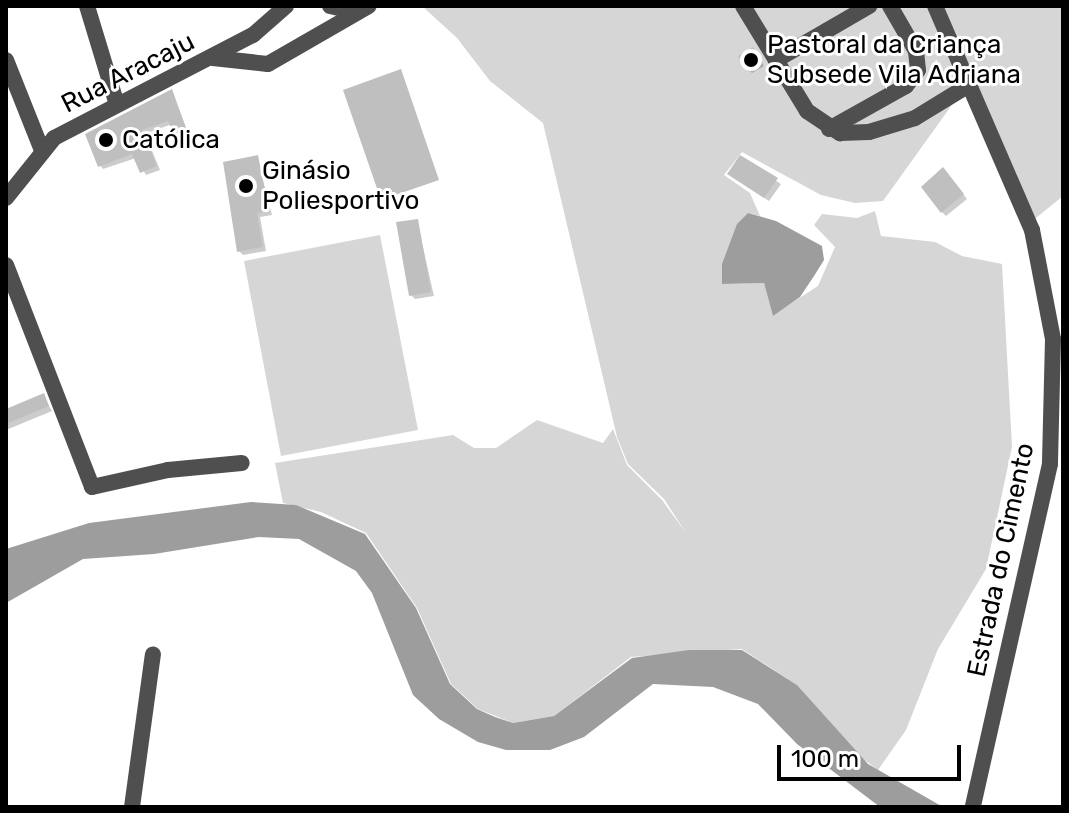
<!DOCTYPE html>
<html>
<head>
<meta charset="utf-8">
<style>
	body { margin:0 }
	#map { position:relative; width:1069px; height:813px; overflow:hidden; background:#fff; font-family:Rubik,sans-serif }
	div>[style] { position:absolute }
	.green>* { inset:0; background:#d6d6d6 }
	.water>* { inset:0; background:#9d9d9d }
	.shadow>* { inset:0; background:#0003 }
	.building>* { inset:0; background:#bfbfbf }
	.minor>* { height:16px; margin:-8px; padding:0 8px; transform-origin:8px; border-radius:8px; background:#4f4f4f }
	.dots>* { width:22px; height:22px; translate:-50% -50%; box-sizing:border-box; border:4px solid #fff; border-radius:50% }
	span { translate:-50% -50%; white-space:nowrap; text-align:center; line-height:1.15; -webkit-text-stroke:6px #fff; paint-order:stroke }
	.poi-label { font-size:26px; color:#000 }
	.left { translate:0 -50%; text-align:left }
	.street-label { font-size:26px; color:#000 }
	.frame { position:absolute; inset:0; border:8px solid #000; pointer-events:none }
	.scale { position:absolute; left:777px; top:745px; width:184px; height:36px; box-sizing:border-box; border:4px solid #000; border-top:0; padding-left:10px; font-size:24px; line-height:28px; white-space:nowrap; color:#000; -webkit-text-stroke:6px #fff; paint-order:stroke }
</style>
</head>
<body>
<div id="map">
	<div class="green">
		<i style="clip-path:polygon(422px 6px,740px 6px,804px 112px,850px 137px,954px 102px,883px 201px,855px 203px,821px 195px,742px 152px,724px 175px,750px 193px,760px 216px,748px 213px,723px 284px,764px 283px,773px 315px,818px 286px,835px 247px,814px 225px,822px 214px,857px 218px,875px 211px,881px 236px,935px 242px,962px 256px,1002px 264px,1012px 447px,986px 569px,938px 649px,906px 730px,878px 770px,854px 752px,797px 685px,742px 649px,631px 657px,554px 716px,513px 723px,478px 709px,451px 684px,417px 608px,366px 533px,321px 512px,283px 503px,275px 463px,453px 435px,474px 448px,496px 448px,537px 420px,603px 443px,613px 429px,627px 465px,662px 500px,686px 533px,664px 499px,628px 464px,617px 437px,543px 123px,490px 81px,457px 38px)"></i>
		<i style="clip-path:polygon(746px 6px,865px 6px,777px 58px)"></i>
		<i style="clip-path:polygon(875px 6px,887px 6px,910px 46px,914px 75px,829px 126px,780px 61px)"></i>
		<i style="clip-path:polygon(896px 6px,926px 6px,962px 87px,941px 103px,871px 128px,841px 127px,923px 73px)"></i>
		<i style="clip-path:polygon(940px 6px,1063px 6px,1063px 196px,1031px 222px,995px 125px,971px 82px)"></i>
		<i style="clip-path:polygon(380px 235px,418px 430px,281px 456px,244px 261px)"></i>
	</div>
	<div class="water">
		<i style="clip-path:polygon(748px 213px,776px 221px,822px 246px,824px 260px,814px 276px,800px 297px,773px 316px,764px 283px,722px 284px,722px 264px,737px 224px)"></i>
		<i style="clip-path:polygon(251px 502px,296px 505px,365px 534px,416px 608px,450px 684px,477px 709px,495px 717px,513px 723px,554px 716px,632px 658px,689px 650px,742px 650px,797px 685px,868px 764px,943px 807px,880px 807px,797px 744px,758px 704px,713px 687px,653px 684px,584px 737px,550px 750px,506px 750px,478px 742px,439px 719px,413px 695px,372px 593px,356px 571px,299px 539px,259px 537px,154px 554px,83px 559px,6px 603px,6px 549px,89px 523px)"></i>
	</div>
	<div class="shadow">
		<i style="clip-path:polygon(755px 52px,764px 66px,752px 73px,750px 71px)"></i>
		<i style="clip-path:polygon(172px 92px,189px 135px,180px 137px,172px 124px,145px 134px,160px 170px,146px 175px,136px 158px,103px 169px,100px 165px)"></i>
		<i style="clip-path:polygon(257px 157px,272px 215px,260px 217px,266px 251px,243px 255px,239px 251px)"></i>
		<i style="clip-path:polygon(741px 158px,781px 184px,769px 201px,734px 178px)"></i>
		<i style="clip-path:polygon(947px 174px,967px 199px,946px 216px,942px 212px)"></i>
		<i style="clip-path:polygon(417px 221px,434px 296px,415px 299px,411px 295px)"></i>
		<i style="clip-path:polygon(43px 396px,52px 411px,6px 430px,6px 411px)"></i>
	</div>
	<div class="building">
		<i style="clip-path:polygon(753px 47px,763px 63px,748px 72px,738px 56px)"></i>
		<i style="clip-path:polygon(401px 69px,439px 180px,381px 200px,343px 90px)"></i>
		<i style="clip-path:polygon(172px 89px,187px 131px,174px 134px,168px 121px,142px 130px,157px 166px,140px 173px,132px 154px,98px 167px,85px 134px)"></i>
		<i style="clip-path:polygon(258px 155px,269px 211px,257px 213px,263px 247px,237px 252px,223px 162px)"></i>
		<i style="clip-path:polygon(740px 155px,778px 178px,764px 198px,727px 174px)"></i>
		<i style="clip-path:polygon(943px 167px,964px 194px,941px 213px,921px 187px)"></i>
		<i style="clip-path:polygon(418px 219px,431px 292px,409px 296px,396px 222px)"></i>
		<i style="clip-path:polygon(44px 393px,49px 406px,6px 424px,6px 409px)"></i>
	</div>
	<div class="minor">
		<i style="left:87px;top:6px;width:103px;rotate:73.1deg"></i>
		<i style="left:330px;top:6px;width:28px;rotate:13deg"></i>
		<i style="left:743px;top:6px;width:123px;rotate:58.6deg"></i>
		<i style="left:807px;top:111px;width:40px;rotate:34deg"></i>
		<i style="left:840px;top:133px;width:29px;rotate:-2deg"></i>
		<i style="left:869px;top:132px;width:48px;rotate:-16.9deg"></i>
		<i style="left:915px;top:118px;width:63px;rotate:-31.4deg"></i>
		<i style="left:935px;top:6px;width:244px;rotate:66.6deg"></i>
		<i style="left:1032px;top:230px;width:111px;rotate:79.1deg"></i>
		<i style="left:1053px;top:339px;width:125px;rotate:91.4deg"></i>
		<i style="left:1050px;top:464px;width:352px;rotate:102.7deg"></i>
		<i style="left:213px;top:58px;width:55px;rotate:6.2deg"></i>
		<i style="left:268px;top:64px;width:116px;rotate:-29.9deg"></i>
		<i style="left:6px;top:60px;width:95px;rotate:68.3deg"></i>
		<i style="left:776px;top:60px;width:108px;rotate:-30.1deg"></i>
		<i style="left:829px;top:129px;width:88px;rotate:-29.2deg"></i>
		<i style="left:906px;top:86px;width:20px;rotate:-53deg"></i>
		<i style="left:918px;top:70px;width:19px;rotate:-96deg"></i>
		<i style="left:916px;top:51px;width:52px;rotate:-120deg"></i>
		<i style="left:6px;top:198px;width:77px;rotate:-51.3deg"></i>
		<i style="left:54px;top:138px;width:224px;rotate:-27.4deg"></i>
		<i style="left:253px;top:35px;width:44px;rotate:-41.3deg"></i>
		<i style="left:6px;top:265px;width:238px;rotate:68.8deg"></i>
		<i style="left:92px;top:487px;width:78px;rotate:-12.6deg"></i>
		<i style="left:168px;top:470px;width:74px;rotate:-5.4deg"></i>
		<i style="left:132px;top:807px;width:154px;rotate:-82.2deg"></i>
	</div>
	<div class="dots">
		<i style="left:751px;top:60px;background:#000"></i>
		<i style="left:106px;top:140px;background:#000"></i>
		<i style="left:246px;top:186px;background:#000"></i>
	</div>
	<div class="poi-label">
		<span class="left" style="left:767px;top:60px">Pastoral da Criança<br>Subsede Vila Adriana</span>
		<span class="left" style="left:122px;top:140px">Católica</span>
		<span class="left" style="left:262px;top:186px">Ginásio<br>Poliesportivo</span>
	</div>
	<div class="street-label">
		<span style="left:128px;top:73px;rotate:-27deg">Rua Aracaju</span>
		<span style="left:1001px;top:560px;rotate:-78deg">Estrada do Cimento</span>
	</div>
	<div class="frame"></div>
	<div class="scale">100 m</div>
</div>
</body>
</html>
